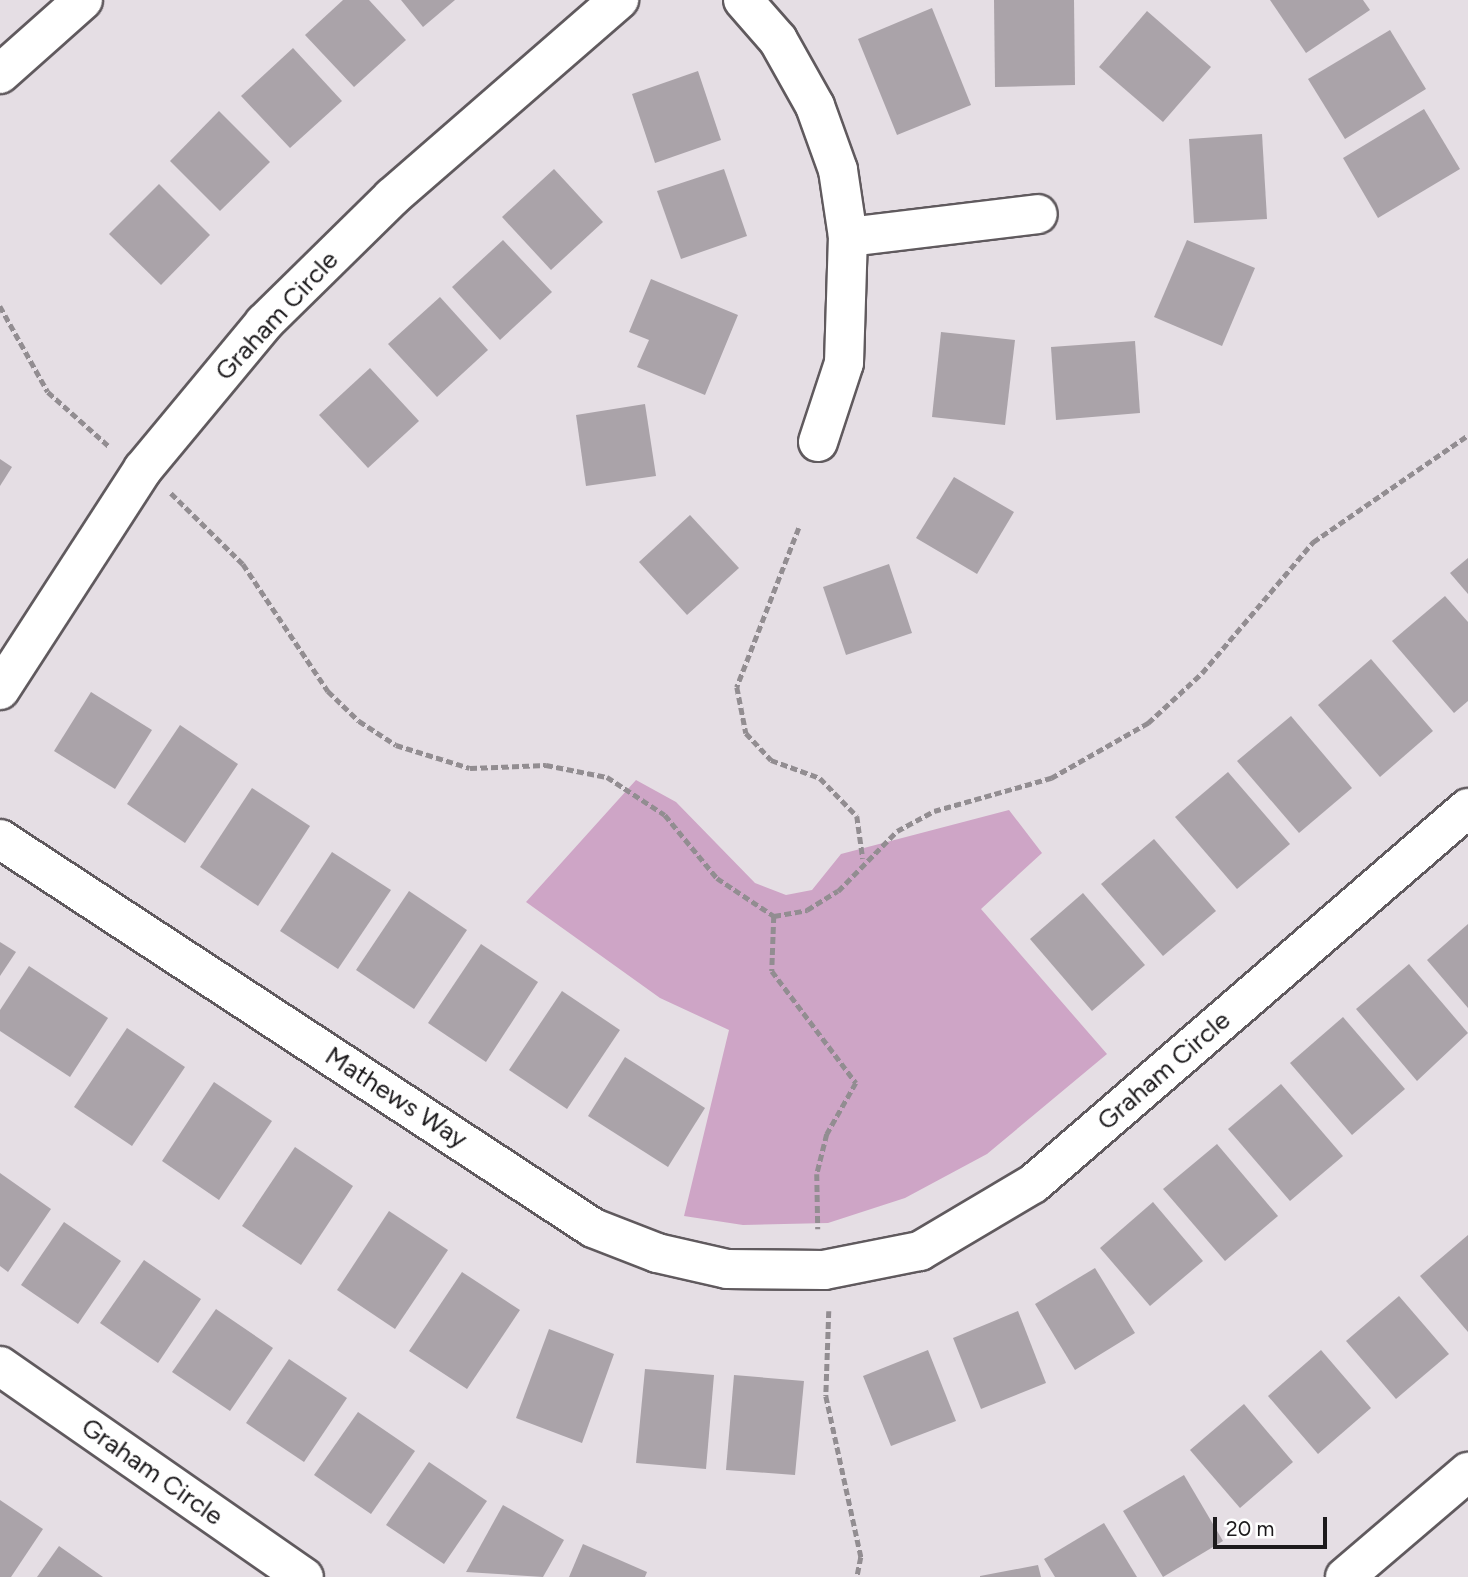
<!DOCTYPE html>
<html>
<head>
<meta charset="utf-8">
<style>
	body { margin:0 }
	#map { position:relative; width:1468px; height:1577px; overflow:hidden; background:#e5dee4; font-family:Figtree,sans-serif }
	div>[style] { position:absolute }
	.green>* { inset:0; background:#cea5c6 }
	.building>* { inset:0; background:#aaa3a9 }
	.path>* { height:4.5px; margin-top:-2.25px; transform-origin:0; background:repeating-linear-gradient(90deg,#928d91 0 7px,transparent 0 10.5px) }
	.roads { filter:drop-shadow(2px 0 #605a5e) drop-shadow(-2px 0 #605a5e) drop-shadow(0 2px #605a5e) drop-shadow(0 -2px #605a5e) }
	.street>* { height:38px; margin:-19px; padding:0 19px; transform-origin:19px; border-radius:19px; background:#fff }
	span { translate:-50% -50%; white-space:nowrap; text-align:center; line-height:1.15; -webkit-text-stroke:6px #fff; paint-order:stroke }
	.street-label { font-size:26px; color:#1c1a1c }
	.scale { position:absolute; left:1213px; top:1517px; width:114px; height:32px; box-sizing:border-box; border:4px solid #1c1a1c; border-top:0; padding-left:9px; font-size:21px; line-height:24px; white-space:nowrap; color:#1c1a1c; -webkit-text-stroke:5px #fff; paint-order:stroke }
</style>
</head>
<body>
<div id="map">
	<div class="green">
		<i style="clip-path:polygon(636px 780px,676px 802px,755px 883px,786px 895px,812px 890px,841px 854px,1009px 810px,1042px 853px,981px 909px,1107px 1054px,987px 1154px,905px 1198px,828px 1223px,743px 1225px,684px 1216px,729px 1030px,660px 998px,526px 902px)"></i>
	</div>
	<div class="building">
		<i style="clip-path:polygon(343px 0,369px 0,406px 40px,354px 87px,305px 35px)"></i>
		<i style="clip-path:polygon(401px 0,455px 0,423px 27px)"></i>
		<i style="clip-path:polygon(994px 0,1074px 0,1075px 85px,995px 87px)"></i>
		<i style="clip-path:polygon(1270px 0,1363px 0,1370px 10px,1306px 53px)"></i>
		<i style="clip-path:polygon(932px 8px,971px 105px,897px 135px,858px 39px)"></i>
		<i style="clip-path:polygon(1147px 11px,1211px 67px,1163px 122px,1099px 67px)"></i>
		<i style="clip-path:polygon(1390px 30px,1426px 89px,1345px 139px,1308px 79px)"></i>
		<i style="clip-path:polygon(293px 48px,342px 101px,290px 148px,241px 96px)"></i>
		<i style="clip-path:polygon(698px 71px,721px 140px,655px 163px,632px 94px)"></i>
		<i style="clip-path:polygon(1424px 109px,1460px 169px,1378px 218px,1343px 158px)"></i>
		<i style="clip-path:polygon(219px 111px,270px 162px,220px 211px,170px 161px)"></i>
		<i style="clip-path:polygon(1262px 134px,1267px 219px,1194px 223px,1189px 139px)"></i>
		<i style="clip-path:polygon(554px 169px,603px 222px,551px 270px,502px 217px)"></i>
		<i style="clip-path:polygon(724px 169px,747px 236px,681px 259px,657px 191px)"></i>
		<i style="clip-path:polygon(159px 184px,210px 235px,161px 285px,109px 234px)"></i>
		<i style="clip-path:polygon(503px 240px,552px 292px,500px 340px,452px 287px)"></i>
		<i style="clip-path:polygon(1187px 240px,1255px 268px,1222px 346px,1154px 317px)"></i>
		<i style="clip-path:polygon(651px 279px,738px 315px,705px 395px,637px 367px,649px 340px,629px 332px)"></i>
		<i style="clip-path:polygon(440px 297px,488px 350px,437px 397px,388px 344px)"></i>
		<i style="clip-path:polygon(941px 332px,1015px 340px,1005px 425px,932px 417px)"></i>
		<i style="clip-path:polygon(1135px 341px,1140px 413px,1056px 420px,1051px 347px)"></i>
		<i style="clip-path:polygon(370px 368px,419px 421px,368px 468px,319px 415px)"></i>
		<i style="clip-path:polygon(645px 404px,656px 476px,586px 486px,576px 415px)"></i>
		<i style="clip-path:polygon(0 459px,12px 467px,0 486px)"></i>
		<i style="clip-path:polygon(954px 477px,1014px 512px,977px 574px,916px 538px)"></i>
		<i style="clip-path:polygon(690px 515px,739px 568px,687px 615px,639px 562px)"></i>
		<i style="clip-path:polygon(1468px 558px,1468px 594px,1450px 573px)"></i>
		<i style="clip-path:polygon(889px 564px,912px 633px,846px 655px,823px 587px)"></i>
		<i style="clip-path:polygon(1445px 596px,1468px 622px,1468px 701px,1454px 713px,1392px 641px)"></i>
		<i style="clip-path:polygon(1371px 659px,1433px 731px,1380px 777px,1318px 705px)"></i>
		<i style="clip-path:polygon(91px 692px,152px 730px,115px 789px,54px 751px)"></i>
		<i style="clip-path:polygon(1291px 716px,1352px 788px,1299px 833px,1237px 761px)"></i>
		<i style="clip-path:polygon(180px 725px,238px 764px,185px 843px,127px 804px)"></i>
		<i style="clip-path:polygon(1228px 772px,1290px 844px,1237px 889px,1175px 817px)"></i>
		<i style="clip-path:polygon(252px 788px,310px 826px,258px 906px,200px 867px)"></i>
		<i style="clip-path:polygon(1154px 839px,1216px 911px,1163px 956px,1101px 884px)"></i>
		<i style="clip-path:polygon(332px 852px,391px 890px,338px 969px,280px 931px)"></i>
		<i style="clip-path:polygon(409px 891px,467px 930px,414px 1009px,356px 970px)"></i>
		<i style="clip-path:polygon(1083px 893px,1145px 965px,1092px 1011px,1030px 939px)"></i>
		<i style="clip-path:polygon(1468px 924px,1468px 1008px,1427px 960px)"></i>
		<i style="clip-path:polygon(0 942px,16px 952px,0 976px)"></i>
		<i style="clip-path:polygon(481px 944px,538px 982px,486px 1062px,428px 1023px)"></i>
		<i style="clip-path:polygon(1409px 964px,1468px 1033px,1417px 1081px,1356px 1009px)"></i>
		<i style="clip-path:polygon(29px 966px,108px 1018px,70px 1077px,0 1031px,0 1010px)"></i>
		<i style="clip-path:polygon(562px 991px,620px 1030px,567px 1109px,509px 1070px)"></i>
		<i style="clip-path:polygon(1343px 1017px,1405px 1089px,1352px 1135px,1290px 1063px)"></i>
		<i style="clip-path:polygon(127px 1028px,185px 1067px,132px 1146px,74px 1107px)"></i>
		<i style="clip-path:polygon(625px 1057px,705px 1108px,668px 1167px,588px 1116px)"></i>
		<i style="clip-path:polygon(214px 1082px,272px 1121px,219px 1200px,162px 1161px)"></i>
		<i style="clip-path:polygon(1281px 1084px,1343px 1156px,1290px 1201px,1228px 1129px)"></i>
		<i style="clip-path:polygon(1217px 1144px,1278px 1216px,1225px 1261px,1163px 1189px)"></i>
		<i style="clip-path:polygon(295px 1147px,353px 1186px,301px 1265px,242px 1226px)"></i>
		<i style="clip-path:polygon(0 1173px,51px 1209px,8px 1272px,0 1266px)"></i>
		<i style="clip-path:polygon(1153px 1202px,1203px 1261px,1150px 1306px,1100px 1248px)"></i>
		<i style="clip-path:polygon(389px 1211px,448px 1250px,395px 1329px,337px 1290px)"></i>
		<i style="clip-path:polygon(64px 1222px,121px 1261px,78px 1324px,21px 1285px)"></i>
		<i style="clip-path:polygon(1468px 1235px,1468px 1332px,1420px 1276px)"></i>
		<i style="clip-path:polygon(144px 1260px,201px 1299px,158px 1363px,100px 1323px)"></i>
		<i style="clip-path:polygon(1095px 1268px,1135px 1333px,1075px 1370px,1035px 1304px)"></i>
		<i style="clip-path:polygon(462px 1272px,520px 1310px,467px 1389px,409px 1351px)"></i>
		<i style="clip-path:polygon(1399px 1296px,1449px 1354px,1396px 1399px,1346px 1341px)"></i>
		<i style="clip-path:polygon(216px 1309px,273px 1348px,230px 1411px,172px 1372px)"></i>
		<i style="clip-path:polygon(1018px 1311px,1046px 1383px,981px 1409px,953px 1338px)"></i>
		<i style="clip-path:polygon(549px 1329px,614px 1354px,582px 1443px,516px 1418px)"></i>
		<i style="clip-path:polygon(928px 1350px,956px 1421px,891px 1446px,863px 1376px)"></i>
		<i style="clip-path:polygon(1321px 1350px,1371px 1408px,1318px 1454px,1268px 1396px)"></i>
		<i style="clip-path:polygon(289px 1359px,347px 1398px,304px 1462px,246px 1423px)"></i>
		<i style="clip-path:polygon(645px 1369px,714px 1375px,706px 1469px,636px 1463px)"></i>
		<i style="clip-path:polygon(734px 1375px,804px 1381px,795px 1475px,726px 1470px)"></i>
		<i style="clip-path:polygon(1244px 1404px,1293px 1462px,1240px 1508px,1190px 1450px)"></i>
		<i style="clip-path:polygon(358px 1412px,415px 1451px,371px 1514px,314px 1475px)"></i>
		<i style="clip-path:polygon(429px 1462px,487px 1501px,444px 1564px,386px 1525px)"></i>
		<i style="clip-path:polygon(1184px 1475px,1223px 1541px,1163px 1577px,1123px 1511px)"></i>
		<i style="clip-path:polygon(0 1500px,43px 1529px,11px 1577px,0 1577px)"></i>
		<i style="clip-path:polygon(503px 1505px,564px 1540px,543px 1577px,466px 1572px)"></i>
		<i style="clip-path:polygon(1104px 1523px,1137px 1577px,1055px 1577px,1044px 1559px)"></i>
		<i style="clip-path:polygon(583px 1544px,647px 1572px,645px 1577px,569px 1577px)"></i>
		<i style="clip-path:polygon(59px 1546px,103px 1577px,37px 1577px)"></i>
		<i style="clip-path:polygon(1038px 1565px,1041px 1577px,980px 1577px,980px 1576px)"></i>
	</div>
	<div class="path">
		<i style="left:0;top:306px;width:98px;rotate:60.8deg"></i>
		<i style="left:48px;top:392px;width:83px;rotate:41.6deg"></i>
		<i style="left:171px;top:493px;width:101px;rotate:44.6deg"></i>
		<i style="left:243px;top:564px;width:153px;rotate:56.2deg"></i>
		<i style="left:328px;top:691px;width:43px;rotate:44.1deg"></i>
		<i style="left:359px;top:721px;width:44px;rotate:33deg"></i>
		<i style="left:396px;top:745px;width:77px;rotate:17.3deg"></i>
		<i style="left:470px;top:768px;width:76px;rotate:-2.3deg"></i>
		<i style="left:546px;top:765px;width:62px;rotate:11.1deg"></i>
		<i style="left:607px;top:777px;width:69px;rotate:33.2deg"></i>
		<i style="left:665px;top:815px;width:82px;rotate:50.5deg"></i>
		<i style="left:717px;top:878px;width:69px;rotate:33.7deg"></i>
		<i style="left:774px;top:916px;width:34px;rotate:-10deg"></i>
		<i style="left:807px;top:910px;width:36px;rotate:-32deg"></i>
		<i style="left:838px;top:891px;width:84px;rotate:-45.5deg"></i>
		<i style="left:897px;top:831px;width:42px;rotate:-28.4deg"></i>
		<i style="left:934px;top:811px;width:122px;rotate:-15.8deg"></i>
		<i style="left:1051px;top:778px;width:112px;rotate:-29.6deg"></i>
		<i style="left:1148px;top:723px;width:74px;rotate:-42.8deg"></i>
		<i style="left:1202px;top:673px;width:172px;rotate:-49.7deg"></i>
		<i style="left:1313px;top:542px;width:188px;rotate:-34.6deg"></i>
		<i style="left:799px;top:528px;width:171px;rotate:111.3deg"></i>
		<i style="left:737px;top:687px;width:47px;rotate:78.9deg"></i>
		<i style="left:746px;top:733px;width:37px;rotate:47deg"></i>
		<i style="left:771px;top:760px;width:52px;rotate:20.2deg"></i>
		<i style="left:820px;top:778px;width:53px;rotate:45.8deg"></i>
		<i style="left:857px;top:816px;width:43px;rotate:82.1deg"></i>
		<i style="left:774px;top:916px;width:55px;rotate:92.1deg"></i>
		<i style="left:772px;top:971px;width:140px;rotate:53.1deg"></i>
		<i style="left:856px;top:1083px;width:59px;rotate:119.6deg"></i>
		<i style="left:827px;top:1134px;width:41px;rotate:104deg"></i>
		<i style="left:817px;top:1174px;width:55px;rotate:89deg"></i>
		<i style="left:829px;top:1311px;width:85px;rotate:92deg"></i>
		<i style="left:826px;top:1396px;width:165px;rotate:77.7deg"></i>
		<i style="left:861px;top:1557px;width:20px;rotate:101deg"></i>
	</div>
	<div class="roads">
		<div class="street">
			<i style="left:743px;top:0;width:53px;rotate:48.8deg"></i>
			<i style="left:778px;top:40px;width:76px;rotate:60.7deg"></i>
			<i style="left:815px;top:106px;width:68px;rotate:70.2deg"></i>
			<i style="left:838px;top:170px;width:68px;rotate:81.5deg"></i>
			<i style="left:848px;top:237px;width:191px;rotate:-6.9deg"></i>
			<i style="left:0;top:74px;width:111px;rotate:-41.7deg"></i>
			<i style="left:818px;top:442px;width:83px;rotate:-71.8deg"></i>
			<i style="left:844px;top:363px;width:126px;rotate:-88.2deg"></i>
			<i style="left:0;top:690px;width:263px;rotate:-57.1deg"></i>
			<i style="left:143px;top:469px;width:190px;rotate:-50.3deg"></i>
			<i style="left:264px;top:323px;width:180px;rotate:-44.5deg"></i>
			<i style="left:392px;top:197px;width:301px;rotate:-41deg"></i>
			<i style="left:0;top:839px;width:709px;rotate:33.26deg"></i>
			<i style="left:593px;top:1228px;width:69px;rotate:21.3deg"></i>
			<i style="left:657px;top:1253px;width:72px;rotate:12.9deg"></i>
			<i style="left:727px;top:1269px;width:97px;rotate:0.6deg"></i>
			<i style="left:824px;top:1270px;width:98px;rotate:-11.2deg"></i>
			<i style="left:920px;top:1251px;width:131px;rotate:-30.7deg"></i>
			<i style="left:1033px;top:1184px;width:575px;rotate:-40.84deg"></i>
			<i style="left:0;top:1366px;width:370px;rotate:34.8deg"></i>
			<i style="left:1345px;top:1577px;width:162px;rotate:-40.5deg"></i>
		</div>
	</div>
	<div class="street-label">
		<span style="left:277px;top:316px;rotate:-47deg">Graham Circle</span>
		<span style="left:1164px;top:1071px;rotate:-41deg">Graham Circle</span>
		<span style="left:396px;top:1098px;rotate:33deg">Mathews Way</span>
		<span style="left:152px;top:1472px;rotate:35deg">Graham Circle</span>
	</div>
	<div class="scale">20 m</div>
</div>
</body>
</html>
